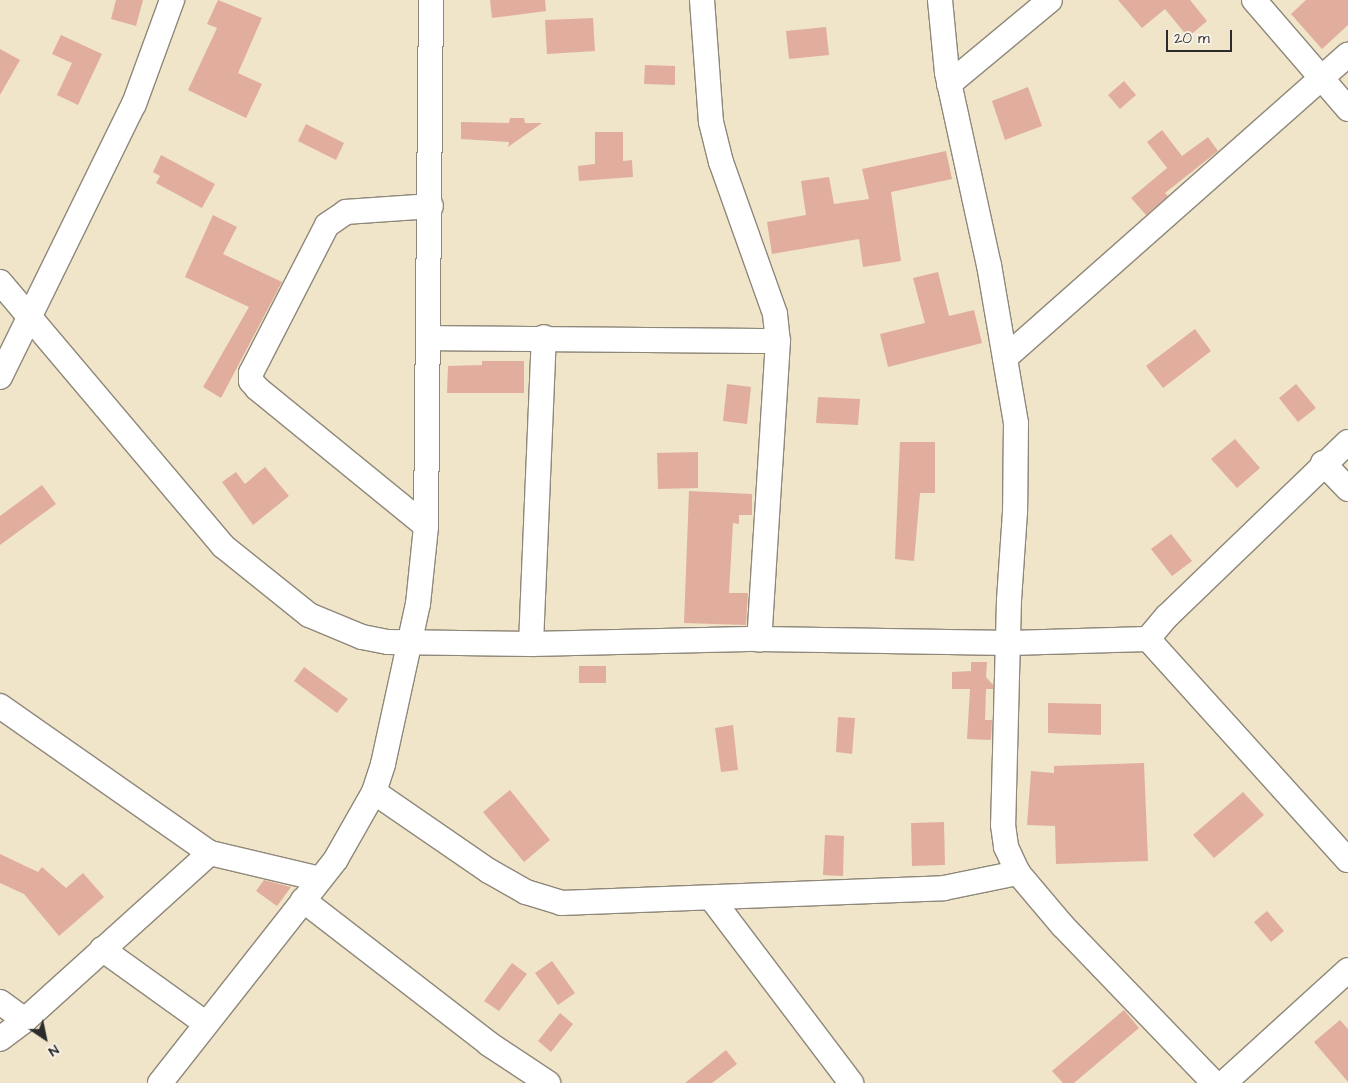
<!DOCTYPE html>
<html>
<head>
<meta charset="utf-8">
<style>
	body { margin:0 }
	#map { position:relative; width:1348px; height:1083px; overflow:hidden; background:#f0e4c9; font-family:"Architects Daughter",sans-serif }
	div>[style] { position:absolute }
	.building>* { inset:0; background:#e1ae9d }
	.roads { filter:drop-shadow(1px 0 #8e887a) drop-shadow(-1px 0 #8e887a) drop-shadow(0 1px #8e887a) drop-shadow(0 -1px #8e887a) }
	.minor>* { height:24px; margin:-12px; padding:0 12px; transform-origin:12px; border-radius:12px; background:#fff }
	span { translate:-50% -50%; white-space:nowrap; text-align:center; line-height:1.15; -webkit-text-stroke:5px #f7f3e8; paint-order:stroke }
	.north { position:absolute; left:20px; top:1013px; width:50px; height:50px; -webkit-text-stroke:4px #f7f3e8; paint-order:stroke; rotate:146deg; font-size:14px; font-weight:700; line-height:20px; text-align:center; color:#2b2b2b }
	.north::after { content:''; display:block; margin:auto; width:18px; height:22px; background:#2b2b2b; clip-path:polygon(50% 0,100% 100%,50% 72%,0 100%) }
	.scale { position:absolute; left:1166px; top:30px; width:66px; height:22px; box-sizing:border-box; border:2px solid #2b2b2b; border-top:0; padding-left:6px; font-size:15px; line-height:18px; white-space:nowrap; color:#2b2b2b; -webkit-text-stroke:4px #f7f3e8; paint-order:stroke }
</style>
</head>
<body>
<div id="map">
	<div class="building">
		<i style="clip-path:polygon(116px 0,143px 0,136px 26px,111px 19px)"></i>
		<i style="clip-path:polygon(218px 0,262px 18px,238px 73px,262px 84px,246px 118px,188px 90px,217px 28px,207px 24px)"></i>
		<i style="clip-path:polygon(490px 0,545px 0,546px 11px,492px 18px)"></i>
		<i style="clip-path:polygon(1118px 0,1190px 0,1207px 21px,1188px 37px,1165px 9px,1142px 28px)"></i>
		<i style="clip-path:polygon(1306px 0,1348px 0,1348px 25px,1322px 49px,1291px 14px)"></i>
		<i style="clip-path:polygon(593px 18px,595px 51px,547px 54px,545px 20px)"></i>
		<i style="clip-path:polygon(826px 27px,829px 55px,789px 59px,786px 31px)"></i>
		<i style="clip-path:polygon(61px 35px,102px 54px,78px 105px,57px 95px,72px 63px,52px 54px)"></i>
		<i style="clip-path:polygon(0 49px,20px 60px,0 95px)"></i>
		<i style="clip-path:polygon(645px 65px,675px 66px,675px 85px,644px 84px)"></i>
		<i style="clip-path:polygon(1124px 81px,1136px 95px,1120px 109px,1108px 95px)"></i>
		<i style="clip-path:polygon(1028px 87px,1042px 126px,1005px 140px,992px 101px)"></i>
		<i style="clip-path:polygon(510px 118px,524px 118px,525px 123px,542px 123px,508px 147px,509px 142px,461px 139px,461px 122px,509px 123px)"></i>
		<i style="clip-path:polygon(306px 124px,344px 143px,336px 160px,298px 141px)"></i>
		<i style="clip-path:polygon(1162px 130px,1182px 156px,1208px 137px,1218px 151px,1165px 193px,1168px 196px,1146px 215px,1131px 198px,1167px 168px,1147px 142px)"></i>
		<i style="clip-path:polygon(595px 132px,623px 132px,623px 161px,632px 160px,633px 177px,579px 181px,578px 166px,595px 164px)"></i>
		<i style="clip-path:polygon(946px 151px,952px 179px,891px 192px,901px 261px,863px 267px,859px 239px,772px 254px,767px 222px,806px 215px,801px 181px,829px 177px,834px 204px,869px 199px,862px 169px)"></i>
		<i style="clip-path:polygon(161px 155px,215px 184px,202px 208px,156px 183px,160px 176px,153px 172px)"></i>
		<i style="clip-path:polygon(213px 215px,237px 227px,223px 254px,282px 282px,221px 398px,203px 387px,249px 307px,185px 277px)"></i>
		<i style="clip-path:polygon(938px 272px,949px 316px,974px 310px,982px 343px,888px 367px,880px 334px,925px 323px,913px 278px)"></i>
		<i style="clip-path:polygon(1195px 329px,1211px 351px,1163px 388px,1146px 366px)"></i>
		<i style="clip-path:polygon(482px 361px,524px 361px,524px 393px,447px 393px,448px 366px,482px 365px)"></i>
		<i style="clip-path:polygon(727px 384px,751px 387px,747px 424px,723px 421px)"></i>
		<i style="clip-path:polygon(1296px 384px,1316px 408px,1298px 422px,1279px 398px)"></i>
		<i style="clip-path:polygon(818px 397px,860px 399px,858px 425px,816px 423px)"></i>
		<i style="clip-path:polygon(1235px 439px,1260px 468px,1237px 488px,1211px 459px)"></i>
		<i style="clip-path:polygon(900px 442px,935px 442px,935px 493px,920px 493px,914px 561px,895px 559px)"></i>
		<i style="clip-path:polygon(698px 452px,698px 488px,658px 489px,657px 453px)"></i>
		<i style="clip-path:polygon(265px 467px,289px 496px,253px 525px,222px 482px,236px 472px,245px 484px)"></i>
		<i style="clip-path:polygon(42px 485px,56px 504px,0 545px,0 516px)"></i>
		<i style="clip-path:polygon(689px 491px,752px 494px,752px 515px,739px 515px,739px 524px,733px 523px,729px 593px,748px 593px,746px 625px,684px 623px)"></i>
		<i style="clip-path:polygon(1171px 534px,1192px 561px,1172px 576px,1151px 549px)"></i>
		<i style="clip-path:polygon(971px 662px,987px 662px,986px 677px,993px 685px,993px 689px,986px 689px,985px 720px,992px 720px,991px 740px,967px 739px,970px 689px,952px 689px,952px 672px,971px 671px)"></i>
		<i style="clip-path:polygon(579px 666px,606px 666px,606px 683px,579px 683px)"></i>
		<i style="clip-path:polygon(304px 667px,348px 699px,337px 713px,294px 681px)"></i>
		<i style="clip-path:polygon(1048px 703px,1101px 704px,1101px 735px,1048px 733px)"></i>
		<i style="clip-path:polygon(838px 717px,855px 718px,852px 754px,836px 752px)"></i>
		<i style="clip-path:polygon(733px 725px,738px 770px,721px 772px,715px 728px)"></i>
		<i style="clip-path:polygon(1144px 763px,1148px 861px,1056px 864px,1055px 826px,1027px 825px,1031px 771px,1054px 773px,1054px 766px)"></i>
		<i style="clip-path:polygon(510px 790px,550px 840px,524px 862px,483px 812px)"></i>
		<i style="clip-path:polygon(1243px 792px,1264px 815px,1214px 858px,1193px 835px)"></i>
		<i style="clip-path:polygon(944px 822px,945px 865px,912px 866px,911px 823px)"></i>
		<i style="clip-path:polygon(825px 835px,844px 836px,843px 876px,823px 875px)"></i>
		<i style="clip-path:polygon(0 854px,38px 872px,42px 867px,66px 888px,83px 873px,104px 897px,59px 936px,24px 894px,0 883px)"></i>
		<i style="clip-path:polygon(264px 880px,291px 887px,277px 906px,256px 891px)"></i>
		<i style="clip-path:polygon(1267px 911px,1284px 931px,1271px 942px,1254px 922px)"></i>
		<i style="clip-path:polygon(552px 961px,575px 993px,558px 1005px,535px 973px)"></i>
		<i style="clip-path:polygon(512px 963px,527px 974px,499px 1011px,484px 1001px)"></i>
		<i style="clip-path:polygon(1124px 1010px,1139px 1028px,1074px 1083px,1063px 1083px,1052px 1071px)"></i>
		<i style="clip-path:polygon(560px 1013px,573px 1024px,551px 1052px,538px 1041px)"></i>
		<i style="clip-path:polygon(1340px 1020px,1348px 1029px,1348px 1082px,1314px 1042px)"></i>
		<i style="clip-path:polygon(726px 1050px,737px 1064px,712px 1083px,685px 1083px)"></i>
	</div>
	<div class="roads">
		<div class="minor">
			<i style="left:702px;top:0;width:122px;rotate:85.8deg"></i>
			<i style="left:711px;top:122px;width:41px;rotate:76deg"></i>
			<i style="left:721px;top:162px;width:161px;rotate:70.4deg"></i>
			<i style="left:775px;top:314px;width:27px;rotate:84deg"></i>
			<i style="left:778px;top:341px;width:299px;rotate:93.6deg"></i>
			<i style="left:940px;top:0;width:73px;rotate:84.5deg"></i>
			<i style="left:947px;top:73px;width:197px;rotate:77.7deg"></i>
			<i style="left:989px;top:265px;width:160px;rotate:80.3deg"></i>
			<i style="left:1016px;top:423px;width:89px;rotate:90.6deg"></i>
			<i style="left:1015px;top:512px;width:88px;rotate:93.9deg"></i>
			<i style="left:1009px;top:600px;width:225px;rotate:91.5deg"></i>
			<i style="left:1003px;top:825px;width:22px;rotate:82deg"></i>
			<i style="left:1006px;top:847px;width:29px;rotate:65deg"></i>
			<i style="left:1018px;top:873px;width:68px;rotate:49.8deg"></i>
			<i style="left:1062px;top:925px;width:219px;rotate:46.1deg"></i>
			<i style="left:1254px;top:0;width:144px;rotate:49.2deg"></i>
			<i style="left:949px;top:84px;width:131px;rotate:-39.7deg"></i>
			<i style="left:0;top:282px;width:346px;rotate:49.8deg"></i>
			<i style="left:223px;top:546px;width:110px;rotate:38.7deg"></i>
			<i style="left:309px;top:615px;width:57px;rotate:22.5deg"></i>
			<i style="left:362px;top:637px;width:26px;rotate:11deg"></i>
			<i style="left:388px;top:642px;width:143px;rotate:0.8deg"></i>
			<i style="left:531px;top:644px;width:228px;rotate:-1.3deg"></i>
			<i style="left:759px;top:639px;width:251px;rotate:0.9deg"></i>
			<i style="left:1010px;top:643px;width:138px;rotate:-1.7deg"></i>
			<i style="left:428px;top:338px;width:350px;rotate:0.5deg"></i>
			<i style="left:1005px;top:358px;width:458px;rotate:-41.5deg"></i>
			<i style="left:0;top:377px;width:304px;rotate:-63.9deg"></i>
			<i style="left:134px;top:104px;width:111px;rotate:-69.9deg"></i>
			<i style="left:1348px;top:442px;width:251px;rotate:136.1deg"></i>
			<i style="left:1167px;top:616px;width:30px;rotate:130deg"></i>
			<i style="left:1148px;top:639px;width:298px;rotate:47.9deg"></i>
			<i style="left:1323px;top:463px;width:36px;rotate:46deg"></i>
			<i style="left:426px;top:526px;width:218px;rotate:-140.8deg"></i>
			<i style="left:257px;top:388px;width:9px;rotate:-131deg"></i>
			<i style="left:251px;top:381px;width:8px;rotate:-90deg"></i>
			<i style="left:251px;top:373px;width:166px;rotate:-62.8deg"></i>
			<i style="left:327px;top:225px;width:23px;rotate:-34deg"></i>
			<i style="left:346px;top:212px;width:85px;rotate:-4deg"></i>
			<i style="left:531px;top:644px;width:307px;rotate:-87.6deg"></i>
			<i style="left:0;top:706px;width:256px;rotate:35deg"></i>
			<i style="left:374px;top:792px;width:140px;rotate:34.5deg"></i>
			<i style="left:489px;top:871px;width:43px;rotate:29.6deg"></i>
			<i style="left:526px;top:892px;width:37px;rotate:17deg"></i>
			<i style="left:561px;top:903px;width:383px;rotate:-2.2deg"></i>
			<i style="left:944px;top:888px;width:76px;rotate:-11.5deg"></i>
			<i style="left:712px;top:899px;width:231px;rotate:52.9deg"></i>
			<i style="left:303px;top:900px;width:235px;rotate:37.7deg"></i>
			<i style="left:489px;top:1044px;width:71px;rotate:33.5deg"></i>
			<i style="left:102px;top:949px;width:127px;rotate:35.7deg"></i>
			<i style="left:0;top:1002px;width:31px;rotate:36deg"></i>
			<i style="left:0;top:1039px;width:31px;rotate:-37deg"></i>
			<i style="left:25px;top:1020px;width:249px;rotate:-42.1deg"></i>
			<i style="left:210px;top:853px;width:113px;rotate:13.3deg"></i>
			<i style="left:160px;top:1083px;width:285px;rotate:-51.8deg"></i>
			<i style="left:336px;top:859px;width:77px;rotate:-60.4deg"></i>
			<i style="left:374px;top:792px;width:29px;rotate:-72deg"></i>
			<i style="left:383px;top:764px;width:164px;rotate:-77.7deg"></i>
			<i style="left:418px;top:604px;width:78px;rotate:-84.1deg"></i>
			<i style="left:426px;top:526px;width:526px;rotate:-89.46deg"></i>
			<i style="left:1224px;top:1083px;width:168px;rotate:-42.3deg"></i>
		</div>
	</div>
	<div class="north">N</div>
	<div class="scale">20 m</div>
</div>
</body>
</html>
